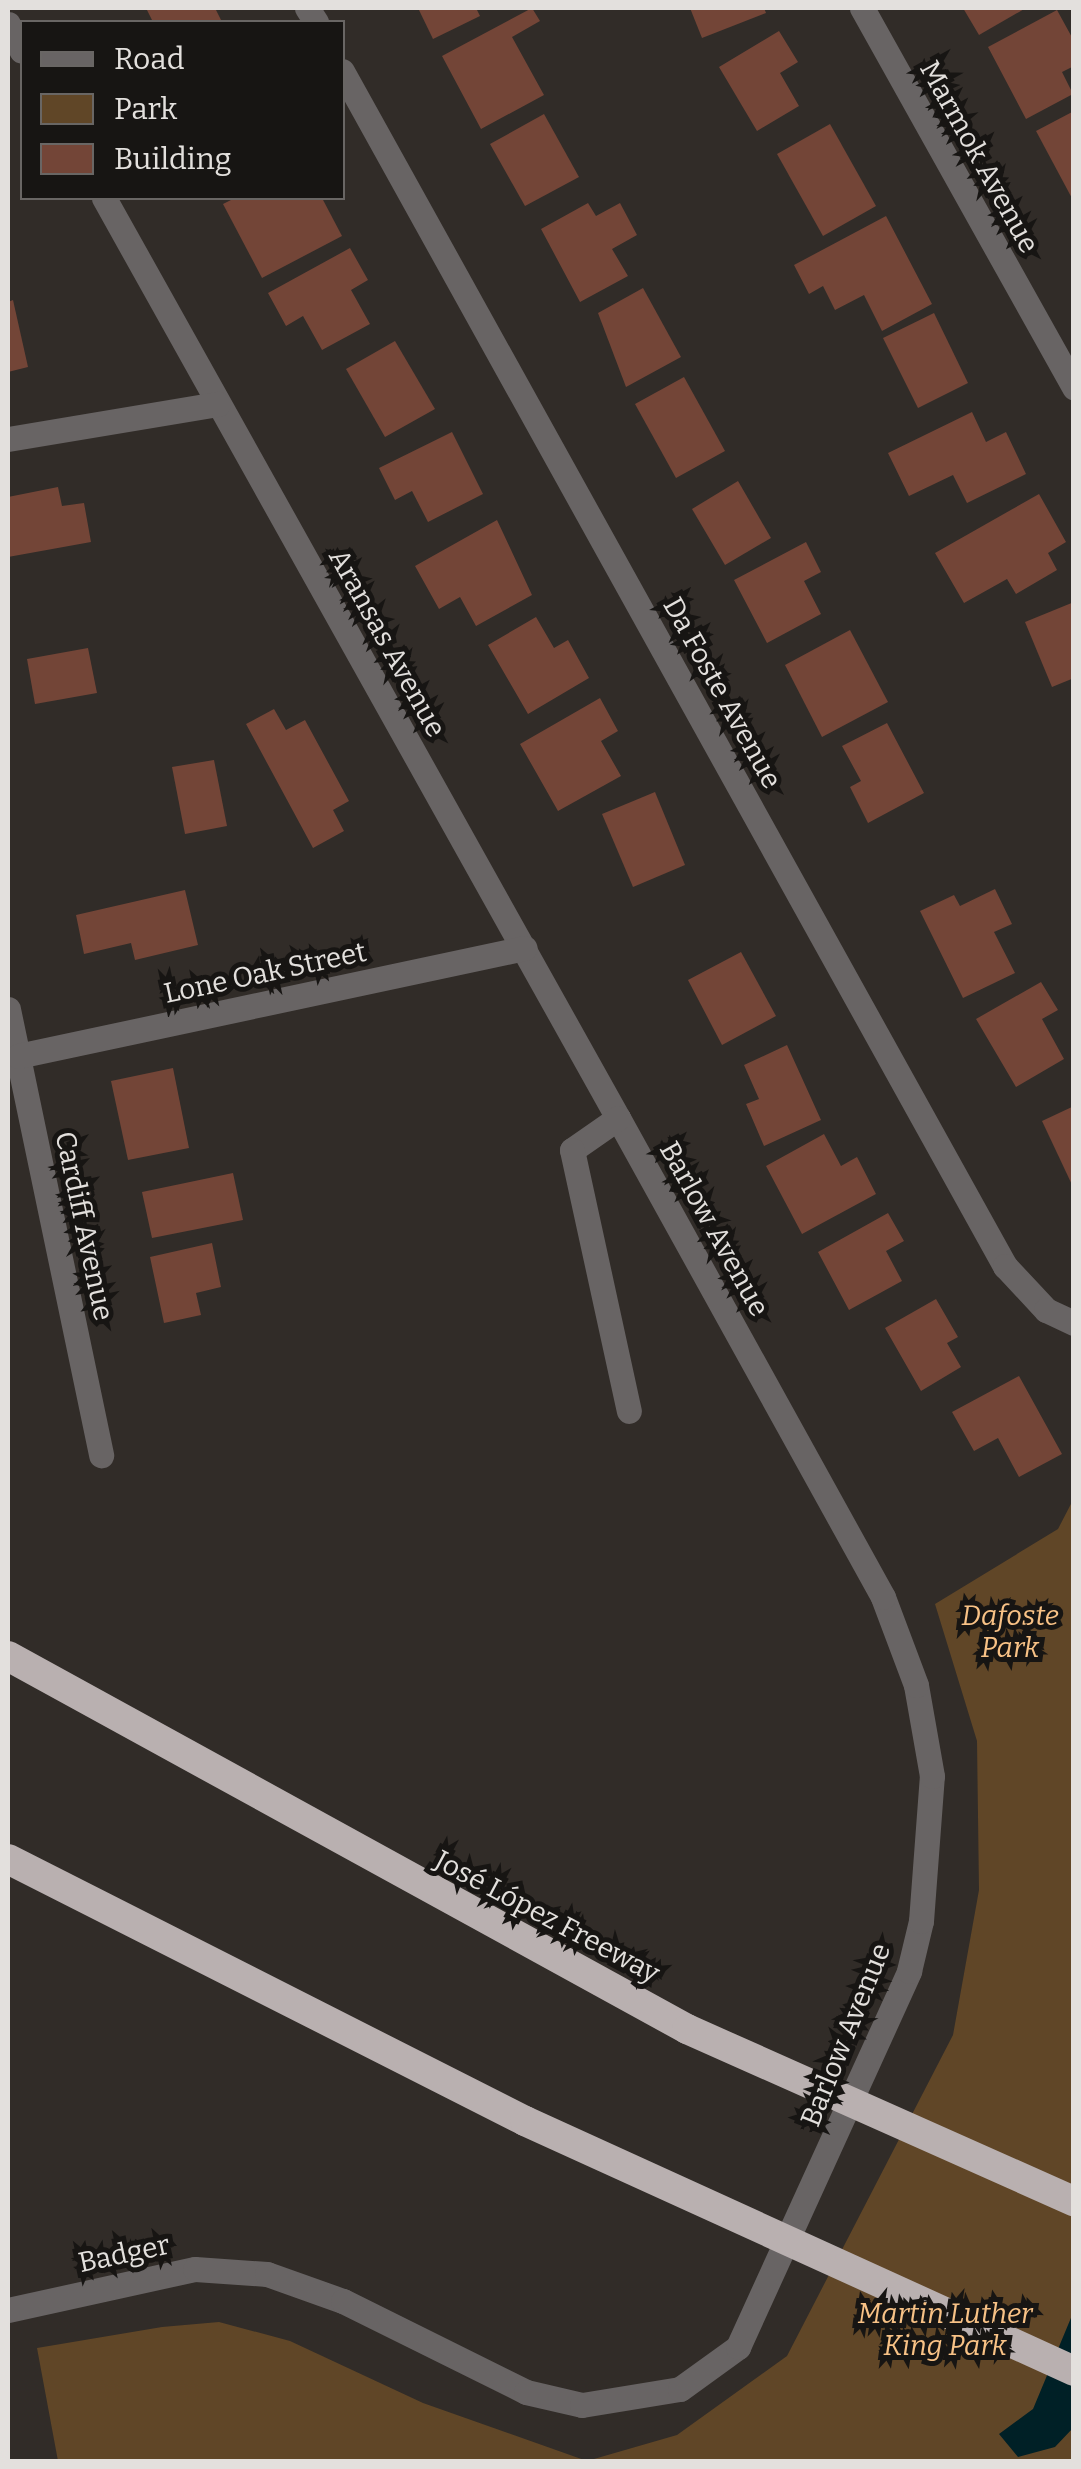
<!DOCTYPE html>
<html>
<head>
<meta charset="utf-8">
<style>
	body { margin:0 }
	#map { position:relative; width:1081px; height:2469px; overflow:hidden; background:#312c28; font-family:Bitter,serif }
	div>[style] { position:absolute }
	.green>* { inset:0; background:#604627 }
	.water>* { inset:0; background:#002026 }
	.building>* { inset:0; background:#734537 }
	.minor>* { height:25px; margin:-12.5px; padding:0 12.5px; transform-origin:12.5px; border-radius:12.5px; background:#686464 }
	.motorway>* { height:30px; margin:-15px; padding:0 15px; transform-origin:15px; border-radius:15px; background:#b9b0b0 }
	span { translate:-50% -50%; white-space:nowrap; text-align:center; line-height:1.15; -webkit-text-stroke:10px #171513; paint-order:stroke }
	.street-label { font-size:28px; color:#e3e0dd }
	.park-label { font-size:28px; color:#f8c286; font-style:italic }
	.frame { position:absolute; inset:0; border:10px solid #e3e0dd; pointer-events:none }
	.legend { position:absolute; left:20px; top:20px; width:325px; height:180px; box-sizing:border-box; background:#171513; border:2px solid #696664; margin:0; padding:12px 18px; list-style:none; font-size:30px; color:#e3e0dd }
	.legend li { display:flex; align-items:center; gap:20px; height:50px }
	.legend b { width:50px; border:2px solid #696664 }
</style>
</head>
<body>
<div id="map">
	<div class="green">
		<i style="clip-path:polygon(1073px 1500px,1073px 2461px,58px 2461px,37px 2348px,162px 2327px,219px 2322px,290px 2341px,423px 2403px,587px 2461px,677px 2435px,787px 2356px,953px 2035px,979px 1890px,977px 1741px,935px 1604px,1058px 1529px)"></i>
	</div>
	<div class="water">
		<i style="clip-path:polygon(1073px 2313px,1073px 2428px,1055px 2447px,1018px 2457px,999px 2434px,1033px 2409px)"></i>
	</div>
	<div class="building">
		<i style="clip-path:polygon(146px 8px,215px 8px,222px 22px,153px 22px)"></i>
		<i style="clip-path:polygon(418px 8px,476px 8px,480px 16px,433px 39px)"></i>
		<i style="clip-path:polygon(532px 8px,540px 21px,512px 37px,544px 95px,481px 129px,442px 56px)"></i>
		<i style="clip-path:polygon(690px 8px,764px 8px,766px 13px,702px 38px)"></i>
		<i style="clip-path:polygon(963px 8px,1026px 8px,979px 35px)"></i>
		<i style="clip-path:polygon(1057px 10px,1074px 41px,1074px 66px,1062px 72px,1073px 94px,1026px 119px,988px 47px)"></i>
		<i style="clip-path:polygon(779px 31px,798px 62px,780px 73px,799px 106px,757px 131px,719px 67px)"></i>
		<i style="clip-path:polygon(1074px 111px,1074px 202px,1036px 131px)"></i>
		<i style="clip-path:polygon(544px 114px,579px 177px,525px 206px,490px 144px)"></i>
		<i style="clip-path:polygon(830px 124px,876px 206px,823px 236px,777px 154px)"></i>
		<i style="clip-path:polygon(235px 198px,322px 198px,342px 236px,262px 278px,223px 204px)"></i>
		<i style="clip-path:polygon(588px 203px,596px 216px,620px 203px,637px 235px,612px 249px,628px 276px,580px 302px,541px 229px)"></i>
		<i style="clip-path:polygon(886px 216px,932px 304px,882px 331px,864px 295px,835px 310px,823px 286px,809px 294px,794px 265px)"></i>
		<i style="clip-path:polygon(350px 248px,368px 280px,351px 290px,370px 324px,322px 350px,303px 316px,286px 326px,268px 293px)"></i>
		<i style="clip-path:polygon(643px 288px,681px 357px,626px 387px,598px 313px)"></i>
		<i style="clip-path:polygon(13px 300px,28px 367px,8px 372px,8px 302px)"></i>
		<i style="clip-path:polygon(934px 313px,968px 383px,918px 408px,883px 338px)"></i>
		<i style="clip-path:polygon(395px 341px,435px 409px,385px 437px,346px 369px)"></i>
		<i style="clip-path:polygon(684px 377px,725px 451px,676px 478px,635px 404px)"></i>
		<i style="clip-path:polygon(972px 412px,986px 442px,1006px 432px,1026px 474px,967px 503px,953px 475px,909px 496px,888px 453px)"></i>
		<i style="clip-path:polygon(452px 432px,483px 494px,428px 522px,412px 491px,395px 500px,379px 468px)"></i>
		<i style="clip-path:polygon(738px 481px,771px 538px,725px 565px,692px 509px)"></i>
		<i style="clip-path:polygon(58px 487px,62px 506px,84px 503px,91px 542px,8px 557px,8px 497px)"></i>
		<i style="clip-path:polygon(1039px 494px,1066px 542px,1048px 553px,1057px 570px,1016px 594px,1007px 579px,964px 603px,935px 553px)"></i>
		<i style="clip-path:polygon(497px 520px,532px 595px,476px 626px,460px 597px,439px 609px,415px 566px)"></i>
		<i style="clip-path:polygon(806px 542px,821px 572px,804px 581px,821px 614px,767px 643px,734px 580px)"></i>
		<i style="clip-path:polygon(1074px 602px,1074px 678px,1052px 687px,1025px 622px)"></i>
		<i style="clip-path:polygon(536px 617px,554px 648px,568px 640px,589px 678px,528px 714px,488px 645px)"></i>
		<i style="clip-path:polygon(850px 630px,888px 702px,822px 737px,785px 665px)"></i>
		<i style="clip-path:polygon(88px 648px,97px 693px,35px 704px,27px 659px)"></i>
		<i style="clip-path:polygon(600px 698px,618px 731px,601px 741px,621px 776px,558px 811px,520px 744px)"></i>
		<i style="clip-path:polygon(274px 709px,286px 730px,305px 720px,349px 801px,333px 810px,344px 831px,313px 848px,246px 724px)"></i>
		<i style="clip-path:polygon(887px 723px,924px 793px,868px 823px,850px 787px,861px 781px,842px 746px)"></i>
		<i style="clip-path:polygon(214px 760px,227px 826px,185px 834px,172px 767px)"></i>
		<i style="clip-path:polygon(655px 792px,685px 865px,633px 887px,602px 814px)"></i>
		<i style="clip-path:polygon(995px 889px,1012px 924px,994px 932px,1015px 973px,963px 998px,920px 911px,954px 895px,960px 906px)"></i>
		<i style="clip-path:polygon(185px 890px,198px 945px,135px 960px,131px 943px,84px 954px,76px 915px)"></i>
		<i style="clip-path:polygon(741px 952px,776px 1016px,722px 1045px,688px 980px)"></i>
		<i style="clip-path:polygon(1041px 982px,1058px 1010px,1042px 1019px,1064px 1059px,1016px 1087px,976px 1019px)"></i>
		<i style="clip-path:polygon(787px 1045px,821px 1120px,764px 1146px,746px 1104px,759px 1099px,744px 1065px)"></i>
		<i style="clip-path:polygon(173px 1068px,189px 1148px,128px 1160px,111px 1081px)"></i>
		<i style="clip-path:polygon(1074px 1106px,1074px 1189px,1042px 1121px)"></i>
		<i style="clip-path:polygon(824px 1134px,841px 1166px,857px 1157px,876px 1194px,802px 1234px,766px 1166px)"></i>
		<i style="clip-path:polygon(233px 1173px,243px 1220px,152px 1238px,142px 1192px)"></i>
		<i style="clip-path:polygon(888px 1213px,904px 1241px,886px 1251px,902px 1281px,849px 1310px,818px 1252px)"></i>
		<i style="clip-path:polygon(212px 1243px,221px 1287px,196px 1293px,201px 1315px,164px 1323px,150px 1257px)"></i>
		<i style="clip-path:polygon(936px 1299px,958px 1337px,947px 1343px,961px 1367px,921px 1391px,885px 1328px)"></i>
		<i style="clip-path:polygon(1019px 1376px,1062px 1454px,1019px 1477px,998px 1438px,974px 1451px,952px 1412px)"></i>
	</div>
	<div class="minor">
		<i style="left:307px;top:8px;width:17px;rotate:57deg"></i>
		<i style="left:862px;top:8px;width:435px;rotate:60.8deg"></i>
		<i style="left:8px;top:24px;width:30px;rotate:63deg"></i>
		<i style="left:342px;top:71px;width:1367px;rotate:60.98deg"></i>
		<i style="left:1005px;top:1266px;width:60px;rotate:47deg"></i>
		<i style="left:1046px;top:1310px;width:31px;rotate:25deg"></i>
		<i style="left:104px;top:198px;width:1054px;rotate:60.81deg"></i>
		<i style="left:8px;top:439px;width:213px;rotate:-9.5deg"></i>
		<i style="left:8px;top:1009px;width:456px;rotate:78.2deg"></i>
		<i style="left:18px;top:1056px;width:518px;rotate:-12.03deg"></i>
		<i style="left:8px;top:2310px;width:191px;rotate:-12.4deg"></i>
		<i style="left:195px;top:2269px;width:72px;rotate:4deg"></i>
		<i style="left:267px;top:2274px;width:81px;rotate:19.6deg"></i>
		<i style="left:343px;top:2301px;width:204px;rotate:26.4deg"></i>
		<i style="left:526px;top:2392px;width:57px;rotate:13.1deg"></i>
		<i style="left:582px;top:2405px;width:99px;rotate:-9.3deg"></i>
		<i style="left:680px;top:2389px;width:72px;rotate:-35.9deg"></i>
		<i style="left:738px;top:2347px;width:413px;rotate:-65.5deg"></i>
		<i style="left:909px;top:1971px;width:51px;rotate:-76.5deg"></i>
		<i style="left:921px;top:1921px;width:145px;rotate:-85.7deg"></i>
		<i style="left:932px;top:1776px;width:92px;rotate:-100deg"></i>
		<i style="left:916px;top:1685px;width:94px;rotate:-110.6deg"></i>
		<i style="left:883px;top:1597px;width:547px;rotate:-118.95deg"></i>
		<i style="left:618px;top:1118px;width:56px;rotate:145.2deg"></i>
		<i style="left:572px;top:1150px;width:267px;rotate:77.7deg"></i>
	</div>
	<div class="motorway">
		<i style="left:8px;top:1656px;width:775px;rotate:28.78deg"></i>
		<i style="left:687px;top:2029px;width:424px;rotate:24deg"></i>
		<i style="left:8px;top:1859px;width:580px;rotate:26.87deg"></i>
		<i style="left:525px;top:2121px;width:603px;rotate:24.48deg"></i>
	</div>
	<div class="street-label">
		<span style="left:979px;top:157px;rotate:61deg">Marmok Avenue</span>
		<span style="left:387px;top:643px;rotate:61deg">Aransas Avenue</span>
		<span style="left:722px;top:693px;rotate:61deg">Da Foste Avenue</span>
		<span style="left:265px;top:973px;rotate:-12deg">Lone Oak Street</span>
		<span style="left:84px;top:1226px;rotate:78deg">Cardiff Avenue</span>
		<span style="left:714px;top:1229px;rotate:61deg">Barlow Avenue</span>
		<span style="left:547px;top:1917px;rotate:28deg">José López Freeway</span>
		<span style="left:846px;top:2035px;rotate:-68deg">Barlow Avenue</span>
		<span style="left:124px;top:2254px;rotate:-12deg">Badger</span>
	</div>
	<div class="park-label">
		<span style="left:1010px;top:1632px">Dafoste<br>Park</span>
		<span style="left:945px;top:2330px">Martin Luther<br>King Park</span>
	</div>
	<div class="frame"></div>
	<ul class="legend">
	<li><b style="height:12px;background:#686464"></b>Road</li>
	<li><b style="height:28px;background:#604627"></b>Park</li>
	<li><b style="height:28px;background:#734537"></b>Building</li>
	</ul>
</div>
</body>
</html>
